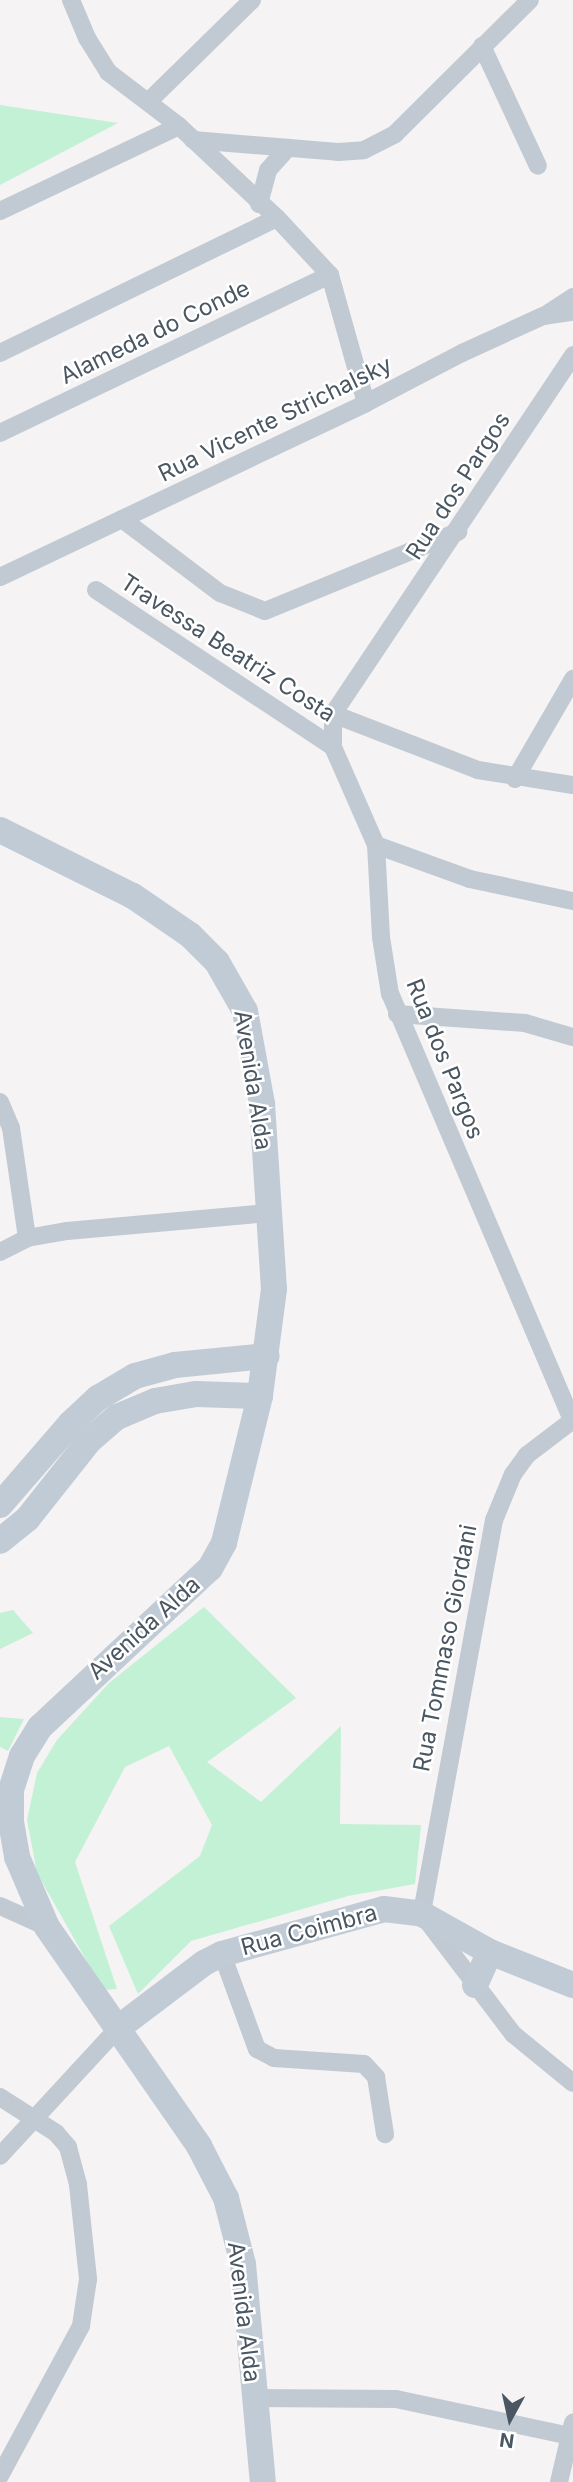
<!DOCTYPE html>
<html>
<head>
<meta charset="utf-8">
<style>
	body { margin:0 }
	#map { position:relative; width:573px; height:2482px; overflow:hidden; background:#f5f3f3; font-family:Inter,sans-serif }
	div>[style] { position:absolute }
	.green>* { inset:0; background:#c3f1d5 }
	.street>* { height:18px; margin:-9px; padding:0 9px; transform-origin:9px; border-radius:9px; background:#c1cad2 }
	.secondary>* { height:26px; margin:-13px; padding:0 13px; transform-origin:13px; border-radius:13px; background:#c1cbd6 }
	span { translate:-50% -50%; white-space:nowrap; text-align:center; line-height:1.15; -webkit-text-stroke:5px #fff; paint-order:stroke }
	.street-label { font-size:23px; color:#4a5661 }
	.north { position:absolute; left:475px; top:2384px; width:70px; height:70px; -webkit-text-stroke:5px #fff; paint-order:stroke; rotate:188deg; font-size:19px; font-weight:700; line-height:28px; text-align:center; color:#4a5661 }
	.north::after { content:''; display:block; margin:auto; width:24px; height:32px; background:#4a5661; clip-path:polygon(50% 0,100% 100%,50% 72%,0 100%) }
</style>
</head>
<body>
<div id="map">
	<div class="green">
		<i style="clip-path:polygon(0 105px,118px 123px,0 185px)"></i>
		<i style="clip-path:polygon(204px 1607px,296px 1698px,207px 1762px,261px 1802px,341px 1726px,340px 1824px,421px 1825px,415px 1884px,348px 1896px,191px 1941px,138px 1994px,109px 1926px,200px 1856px,212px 1825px,169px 1746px,125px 1767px,75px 1862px,117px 1989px,103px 1990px,37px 1873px,27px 1820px,37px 1773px,57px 1740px,109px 1683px)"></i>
		<i style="clip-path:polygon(13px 1610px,33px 1633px,0 1649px,0 1613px)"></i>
		<i style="clip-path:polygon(0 1717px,24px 1719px,8px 1751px,0 1747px)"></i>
	</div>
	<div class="street">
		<i style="left:71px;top:0;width:41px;rotate:67.2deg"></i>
		<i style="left:87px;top:38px;width:40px;rotate:58deg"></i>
		<i style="left:108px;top:72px;width:89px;rotate:37.3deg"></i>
		<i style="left:179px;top:126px;width:134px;rotate:43.2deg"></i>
		<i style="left:277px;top:218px;width:78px;rotate:47.1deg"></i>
		<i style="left:330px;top:275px;width:133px;rotate:74.3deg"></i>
		<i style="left:482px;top:46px;width:132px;rotate:65deg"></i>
		<i style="left:150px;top:100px;width:143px;rotate:-44.4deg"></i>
		<i style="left:193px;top:140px;width:145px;rotate:4.7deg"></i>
		<i style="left:338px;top:152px;width:26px;rotate:-4deg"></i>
		<i style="left:364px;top:150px;width:35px;rotate:-27deg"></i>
		<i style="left:395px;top:134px;width:190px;rotate:-44.8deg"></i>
		<i style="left:259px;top:204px;width:35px;rotate:-75deg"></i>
		<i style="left:268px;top:170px;width:30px;rotate:-48deg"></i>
		<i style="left:0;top:211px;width:198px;rotate:-25.4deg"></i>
		<i style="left:547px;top:314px;width:31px;rotate:-33deg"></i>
		<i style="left:0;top:353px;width:308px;rotate:-26deg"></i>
		<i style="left:0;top:433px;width:366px;rotate:-25.6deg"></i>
		<i style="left:122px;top:519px;width:123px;rotate:37.1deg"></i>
		<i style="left:220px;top:593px;width:48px;rotate:21.8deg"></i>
		<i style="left:265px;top:611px;width:209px;rotate:-22.3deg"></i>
		<i style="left:0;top:577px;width:405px;rotate:-25.4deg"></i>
		<i style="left:366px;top:403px;width:108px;rotate:-27.5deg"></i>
		<i style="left:462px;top:353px;width:89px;rotate:-24.6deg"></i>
		<i style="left:543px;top:316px;width:30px;rotate:-8deg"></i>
		<i style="left:96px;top:590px;width:284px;rotate:33.5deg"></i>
		<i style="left:333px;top:714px;width:155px;rotate:21.1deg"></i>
		<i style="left:478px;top:770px;width:96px;rotate:9deg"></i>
		<i style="left:515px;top:779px;width:116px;rotate:-59.9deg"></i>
		<i style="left:376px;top:845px;width:100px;rotate:19.9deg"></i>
		<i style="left:470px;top:879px;width:105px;rotate:12.1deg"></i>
		<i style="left:397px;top:1014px;width:128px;rotate:4deg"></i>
		<i style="left:525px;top:1023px;width:50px;rotate:16.3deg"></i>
		<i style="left:0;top:1102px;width:28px;rotate:67deg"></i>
		<i style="left:11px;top:1128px;width:111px;rotate:81.7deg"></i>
		<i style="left:0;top:1252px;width:30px;rotate:-27deg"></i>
		<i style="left:27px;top:1238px;width:41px;rotate:-9.9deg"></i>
		<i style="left:67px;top:1231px;width:204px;rotate:-5.1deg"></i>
		<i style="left:572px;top:1420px;width:463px;rotate:-113.1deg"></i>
		<i style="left:390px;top:994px;width:58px;rotate:-99deg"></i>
		<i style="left:381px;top:937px;width:92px;rotate:-93.1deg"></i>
		<i style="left:376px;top:845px;width:107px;rotate:-113.7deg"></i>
		<i style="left:333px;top:747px;width:33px;rotate:-90deg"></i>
		<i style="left:333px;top:714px;width:432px;rotate:-56.2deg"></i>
		<i style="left:573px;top:1420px;width:58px;rotate:142.7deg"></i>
		<i style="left:527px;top:1455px;width:24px;rotate:126deg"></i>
		<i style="left:513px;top:1474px;width:50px;rotate:112.4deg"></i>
		<i style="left:494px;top:1520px;width:401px;rotate:100.4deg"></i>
		<i style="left:422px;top:1914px;width:151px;rotate:52.8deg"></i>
		<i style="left:513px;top:2034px;width:77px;rotate:39.2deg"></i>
		<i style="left:0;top:1906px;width:51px;rotate:24.1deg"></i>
		<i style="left:222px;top:1954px;width:101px;rotate:69.8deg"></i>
		<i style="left:257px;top:2049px;width:19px;rotate:28deg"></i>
		<i style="left:274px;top:2058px;width:90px;rotate:3.8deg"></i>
		<i style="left:364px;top:2064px;width:18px;rotate:47deg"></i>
		<i style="left:376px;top:2077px;width:58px;rotate:81deg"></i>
		<i style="left:0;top:2097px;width:67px;rotate:32.7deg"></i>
		<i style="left:56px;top:2133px;width:18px;rotate:49deg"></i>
		<i style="left:68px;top:2147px;width:39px;rotate:75deg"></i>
		<i style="left:78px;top:2185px;width:95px;rotate:83.9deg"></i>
		<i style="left:88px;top:2279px;width:48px;rotate:98.5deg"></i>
		<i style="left:81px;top:2326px;width:170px;rotate:118.4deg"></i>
		<i style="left:0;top:2156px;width:174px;rotate:-47.3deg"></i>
		<i style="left:255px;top:2398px;width:141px;rotate:0.4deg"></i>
		<i style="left:396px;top:2399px;width:178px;rotate:12deg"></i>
		<i style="left:559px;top:2482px;width:61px;rotate:-76.7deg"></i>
	</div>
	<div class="secondary">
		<i style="left:0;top:830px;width:148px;rotate:26.4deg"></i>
		<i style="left:133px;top:896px;width:69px;rotate:34.4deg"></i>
		<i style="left:190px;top:935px;width:38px;rotate:45deg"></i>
		<i style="left:217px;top:962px;width:56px;rotate:60.3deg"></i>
		<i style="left:245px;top:1011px;width:95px;rotate:79.6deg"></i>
		<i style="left:262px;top:1104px;width:185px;rotate:86.3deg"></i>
		<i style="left:274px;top:1289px;width:108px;rotate:97.5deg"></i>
		<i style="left:260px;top:1396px;width:151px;rotate:103.8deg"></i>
		<i style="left:224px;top:1543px;width:29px;rotate:119deg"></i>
		<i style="left:210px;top:1568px;width:233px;rotate:136.9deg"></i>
		<i style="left:40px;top:1727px;width:34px;rotate:122deg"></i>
		<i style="left:22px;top:1756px;width:36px;rotate:108deg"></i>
		<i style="left:11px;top:1790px;width:32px;rotate:90deg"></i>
		<i style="left:11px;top:1822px;width:36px;rotate:80deg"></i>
		<i style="left:17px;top:1857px;width:76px;rotate:66.8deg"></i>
		<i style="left:47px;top:1927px;width:267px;rotate:55.2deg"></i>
		<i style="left:199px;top:2146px;width:59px;rotate:62.6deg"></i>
		<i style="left:226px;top:2198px;width:68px;rotate:75.6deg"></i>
		<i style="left:243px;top:2264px;width:219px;rotate:84.8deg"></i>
		<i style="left:0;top:1505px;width:108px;rotate:-49.1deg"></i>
		<i style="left:71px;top:1423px;width:37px;rotate:-43deg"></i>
		<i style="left:98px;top:1398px;width:43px;rotate:-30.7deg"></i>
		<i style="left:135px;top:1376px;width:41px;rotate:-15.4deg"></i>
		<i style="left:175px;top:1365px;width:92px;rotate:-5.6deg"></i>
		<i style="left:0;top:1541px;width:36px;rotate:-39deg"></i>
		<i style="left:28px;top:1518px;width:98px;rotate:-51.6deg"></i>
		<i style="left:89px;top:1441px;width:37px;rotate:-41deg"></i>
		<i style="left:117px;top:1417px;width:41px;rotate:-22.8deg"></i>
		<i style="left:155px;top:1401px;width:42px;rotate:-9.7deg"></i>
		<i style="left:196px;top:1394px;width:64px;rotate:1.8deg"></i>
		<i style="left:475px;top:1985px;width:36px;rotate:-66deg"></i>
		<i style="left:118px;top:2028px;width:108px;rotate:-37.1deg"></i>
		<i style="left:204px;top:1963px;width:20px;rotate:-27deg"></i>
		<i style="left:222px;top:1954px;width:168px;rotate:-15.5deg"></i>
		<i style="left:384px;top:1909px;width:38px;rotate:7deg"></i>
		<i style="left:422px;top:1914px;width:78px;rotate:29.2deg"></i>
		<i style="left:490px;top:1952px;width:89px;rotate:21.7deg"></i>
	</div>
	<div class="street-label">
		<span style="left:155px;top:332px;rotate:-26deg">Alameda do Conde</span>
		<span style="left:275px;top:419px;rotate:-26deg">Rua Vicente Strichalsky</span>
		<span style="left:458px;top:486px;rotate:-57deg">Rua dos Pargos</span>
		<span style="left:228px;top:648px;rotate:33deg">Travessa Beatriz Costa</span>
		<span style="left:445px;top:1059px;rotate:68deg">Rua dos Pargos</span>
		<span style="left:253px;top:1080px;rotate:81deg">Avenida Alda</span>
		<span style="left:144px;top:1628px;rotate:-42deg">Avenida Alda</span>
		<span style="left:445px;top:1648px;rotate:-79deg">Rua Tommaso Giordani</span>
		<span style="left:309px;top:1930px;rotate:-15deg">Rua Coimbra</span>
		<span style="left:244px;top:2312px;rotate:83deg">Avenida Alda</span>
	</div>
	<div class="north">N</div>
</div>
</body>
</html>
